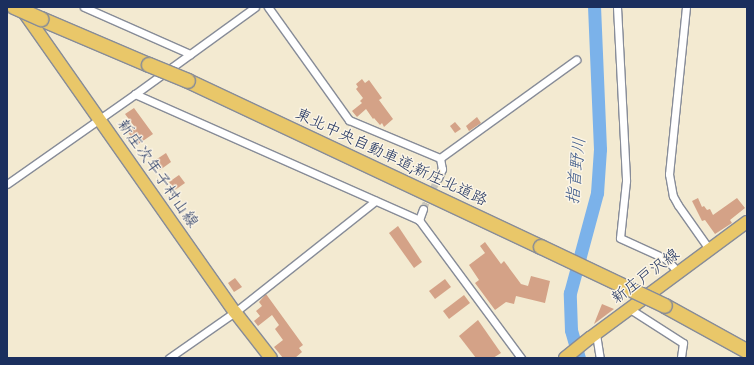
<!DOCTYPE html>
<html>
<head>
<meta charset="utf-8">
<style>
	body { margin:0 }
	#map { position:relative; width:754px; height:365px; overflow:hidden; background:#f3ead1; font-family:"Indie Flower","Klee One",sans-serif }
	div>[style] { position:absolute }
	.river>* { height:13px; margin:-6.5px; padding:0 6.5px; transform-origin:6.5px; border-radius:6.5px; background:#7bb2ea }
	.building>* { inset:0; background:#d4a287 }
	.street-tunnel>* { height:7px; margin-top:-3.5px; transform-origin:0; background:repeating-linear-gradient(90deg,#c8c5ba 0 7px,transparent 0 10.5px) }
	.roads { filter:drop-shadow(1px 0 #878c98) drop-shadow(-1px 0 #878c98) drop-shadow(0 1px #878c98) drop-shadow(0 -1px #878c98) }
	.street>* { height:7px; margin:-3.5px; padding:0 3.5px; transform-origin:3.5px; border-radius:3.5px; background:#fff }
	.primary>* { height:12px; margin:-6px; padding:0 6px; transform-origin:6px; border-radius:6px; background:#e9c769 }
	.highway>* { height:14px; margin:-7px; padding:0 7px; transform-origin:7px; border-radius:7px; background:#e9c769 }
	.bridges { filter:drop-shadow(1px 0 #878c98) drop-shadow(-1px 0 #878c98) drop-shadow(0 1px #878c98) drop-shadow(0 -1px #878c98) }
	.highway-bridge>* { height:14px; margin:-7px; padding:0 7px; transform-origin:7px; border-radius:7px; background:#e9c769 }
	span { translate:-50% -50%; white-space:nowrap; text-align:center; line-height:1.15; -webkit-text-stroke:3px #fcf5e5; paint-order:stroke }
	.street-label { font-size:16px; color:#1b2f5e }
	.water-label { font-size:17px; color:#385688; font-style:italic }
	.frame { position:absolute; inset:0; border:8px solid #1b2f5e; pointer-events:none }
</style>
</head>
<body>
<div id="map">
	<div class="river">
		<i style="left:579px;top:358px;width:29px;rotate:-106deg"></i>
		<i style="left:571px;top:330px;width:37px;rotate:-92deg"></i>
		<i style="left:570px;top:293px;width:104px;rotate:-74.9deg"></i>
		<i style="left:597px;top:193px;width:44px;rotate:-86.1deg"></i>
		<i style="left:600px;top:149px;width:142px;rotate:-92.4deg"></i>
	</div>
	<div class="building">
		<i style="clip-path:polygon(362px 79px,365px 83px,369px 80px,382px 98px,379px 100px,393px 119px,384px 127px,382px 123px,380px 125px,374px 118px,373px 119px,366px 109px,357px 117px,352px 111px,362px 103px,360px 101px,363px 98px,356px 89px,358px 87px,356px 84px)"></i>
		<i style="clip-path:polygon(134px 108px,153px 134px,137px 145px,127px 131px,134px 126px,125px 114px)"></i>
		<i style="clip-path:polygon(477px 117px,481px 123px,469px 131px,466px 126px)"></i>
		<i style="clip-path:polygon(455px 122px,461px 129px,455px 133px,450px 126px)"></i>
		<i style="clip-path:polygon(166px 153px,171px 162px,160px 170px,154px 161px)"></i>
		<i style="clip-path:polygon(179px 175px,185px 183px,175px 190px,169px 182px)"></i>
		<i style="clip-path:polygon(698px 198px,702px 207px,704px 206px,707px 210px,710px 209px,713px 215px,737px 198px,745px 208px,730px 220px,732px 223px,715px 234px,705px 220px,702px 221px,692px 201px)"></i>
		<i style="clip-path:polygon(398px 226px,422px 262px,414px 268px,389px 233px)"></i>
		<i style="clip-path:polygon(485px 242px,501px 264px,504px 261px,521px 284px,528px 286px,531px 276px,550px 281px,545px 303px,516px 296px,514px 304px,506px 302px,495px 310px,475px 283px,479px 280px,469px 265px,485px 253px,480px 246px)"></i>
		<i style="clip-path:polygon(235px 278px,242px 287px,234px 292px,228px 283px)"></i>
		<i style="clip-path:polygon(445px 279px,451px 287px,435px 299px,429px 291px)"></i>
		<i style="clip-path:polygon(266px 294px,303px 345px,299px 348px,302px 352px,295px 358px,283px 358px,274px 347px,283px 340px,275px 329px,279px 325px,272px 315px,258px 326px,254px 321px,260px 316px,256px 311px,262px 306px,259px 302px)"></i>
		<i style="clip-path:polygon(464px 295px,470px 303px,449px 319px,443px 311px)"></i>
		<i style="clip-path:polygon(602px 304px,614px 309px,594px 324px)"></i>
		<i style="clip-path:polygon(478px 320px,501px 353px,493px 358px,476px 358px,459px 336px)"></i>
	</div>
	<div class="street-tunnel">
		<i style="left:423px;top:209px;width:34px;rotate:-64deg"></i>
	</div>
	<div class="roads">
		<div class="street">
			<i style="left:84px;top:7px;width:116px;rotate:23.9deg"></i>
			<i style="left:268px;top:7px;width:139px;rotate:54.4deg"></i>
			<i style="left:349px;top:120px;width:99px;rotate:22.7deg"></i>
			<i style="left:440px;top:158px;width:11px;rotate:80deg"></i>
			<i style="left:442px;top:169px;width:10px;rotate:114deg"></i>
			<i style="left:617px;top:7px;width:174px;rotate:87deg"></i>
			<i style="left:626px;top:181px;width:57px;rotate:96deg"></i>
			<i style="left:620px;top:238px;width:51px;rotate:24.5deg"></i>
			<i style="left:666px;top:259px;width:19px;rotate:47deg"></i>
			<i style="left:686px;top:7px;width:168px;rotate:95.8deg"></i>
			<i style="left:669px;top:174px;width:22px;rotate:80deg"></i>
			<i style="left:673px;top:196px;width:10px;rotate:61deg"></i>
			<i style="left:678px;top:205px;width:54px;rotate:54.8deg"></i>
			<i style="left:135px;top:94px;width:311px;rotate:23.9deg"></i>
			<i style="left:440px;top:158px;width:168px;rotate:-35.8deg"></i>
			<i style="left:7px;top:184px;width:156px;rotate:-35.1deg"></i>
			<i style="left:135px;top:94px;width:148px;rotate:-35.9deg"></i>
			<i style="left:423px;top:209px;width:12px;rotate:110deg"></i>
			<i style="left:419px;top:220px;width:172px;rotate:53.5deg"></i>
			<i style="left:630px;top:309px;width:63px;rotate:32.7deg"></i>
			<i style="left:683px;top:343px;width:15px;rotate:98deg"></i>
			<i style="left:596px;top:334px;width:24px;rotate:81deg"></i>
			<i style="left:169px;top:358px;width:80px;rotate:-34.9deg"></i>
			<i style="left:235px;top:312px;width:179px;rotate:-38.4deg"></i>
		</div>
		<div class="primary">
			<i style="left:21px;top:8px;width:372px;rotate:54.9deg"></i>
			<i style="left:235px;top:312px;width:58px;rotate:52deg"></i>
			<i style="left:565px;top:358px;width:32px;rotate:-39deg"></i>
			<i style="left:590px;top:338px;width:195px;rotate:-36.5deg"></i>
		</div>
		<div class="highway">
			<i style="left:41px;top:19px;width:117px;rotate:23.1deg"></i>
			<i style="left:188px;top:81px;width:390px;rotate:25.2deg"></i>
			<i style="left:665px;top:306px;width:94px;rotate:28.8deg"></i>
		</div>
	</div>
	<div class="bridges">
		<div class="highway-bridge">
			<i style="left:14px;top:7px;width:30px;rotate:24deg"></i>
			<i style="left:149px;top:65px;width:42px;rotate:22.3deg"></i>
			<i style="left:541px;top:247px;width:137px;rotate:25.4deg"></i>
		</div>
	</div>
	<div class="street-label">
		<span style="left:391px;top:158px;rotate:25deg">東北中央自動車道;新庄北道路</span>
		<span style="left:157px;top:174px;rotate:55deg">新庄次年子村山線</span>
		<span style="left:646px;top:277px;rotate:-37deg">新庄戸沢線</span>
	</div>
	<div class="water-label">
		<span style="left:577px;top:171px;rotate:-84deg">指首野川</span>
	</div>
	<div class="frame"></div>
</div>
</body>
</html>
